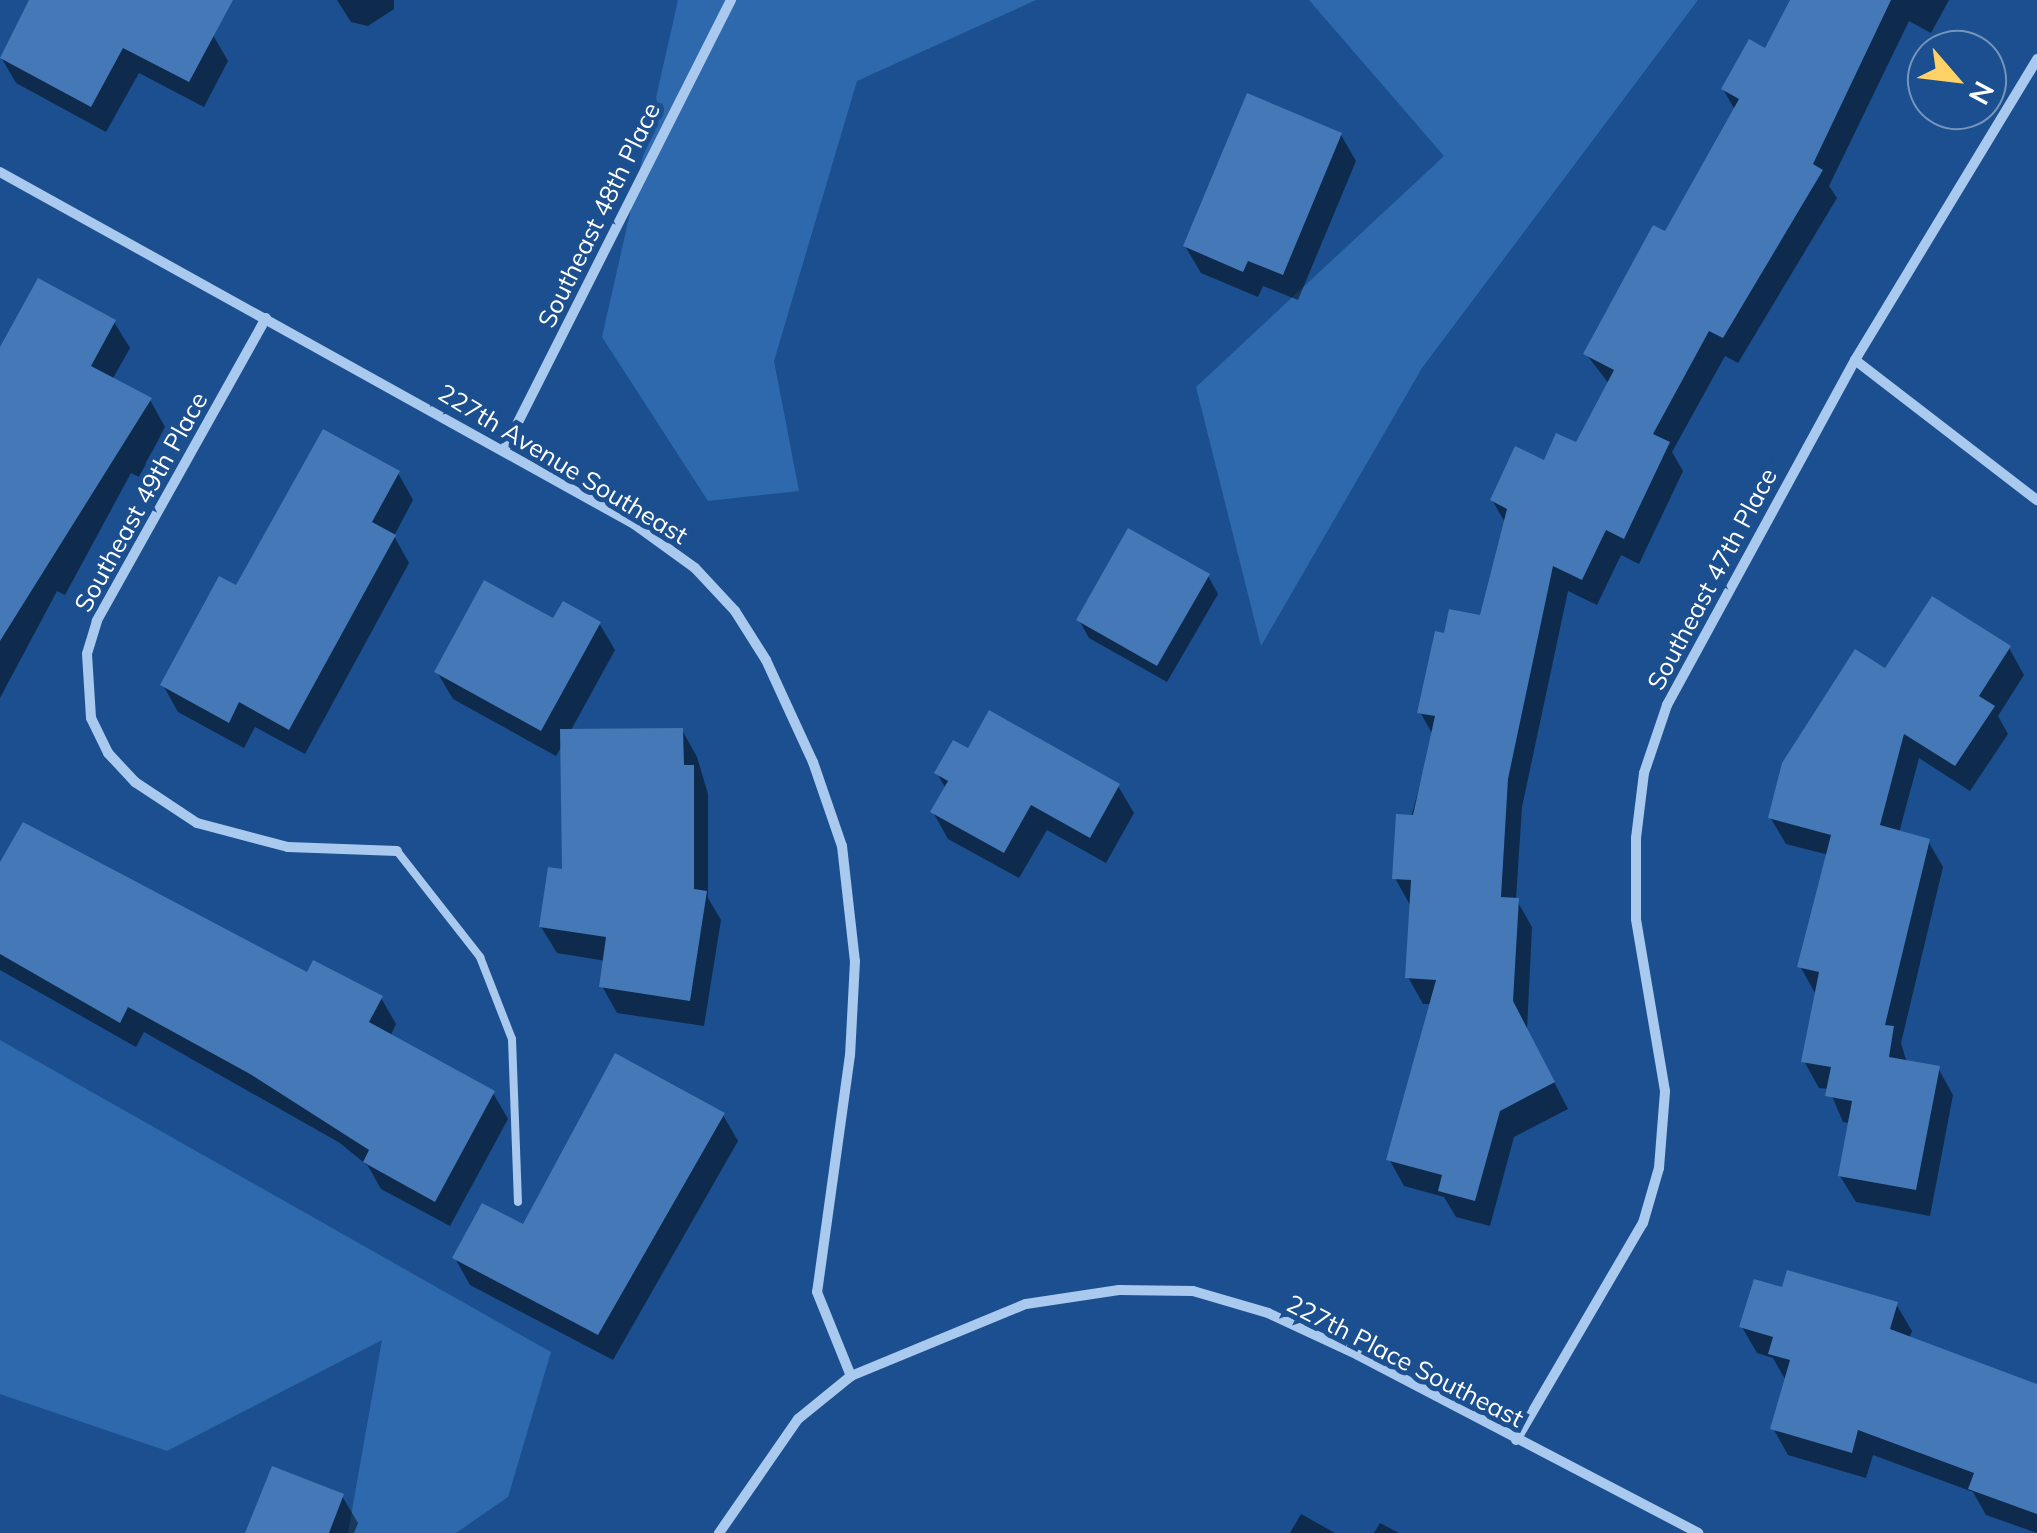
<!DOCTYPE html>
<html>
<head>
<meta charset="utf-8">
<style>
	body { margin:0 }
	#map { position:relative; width:2037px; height:1533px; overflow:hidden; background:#1b4f8f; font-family:Mulish,sans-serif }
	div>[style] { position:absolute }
	.green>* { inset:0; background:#2e69ad }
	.shadow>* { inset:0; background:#0007 }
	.building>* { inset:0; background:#4478b7 }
	.service>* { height:8px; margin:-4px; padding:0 4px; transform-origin:4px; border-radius:4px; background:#a9c9ee }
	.minor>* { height:10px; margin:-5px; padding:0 5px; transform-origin:5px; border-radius:5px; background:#a9c9ee }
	span { translate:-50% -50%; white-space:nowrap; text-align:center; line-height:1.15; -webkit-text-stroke:10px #1b4f8f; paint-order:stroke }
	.street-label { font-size:25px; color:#fff }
	.north { position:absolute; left:1907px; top:30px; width:100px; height:100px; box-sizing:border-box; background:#1b4f8f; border:2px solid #7695bc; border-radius:50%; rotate:118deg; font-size:28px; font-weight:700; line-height:40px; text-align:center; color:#fff }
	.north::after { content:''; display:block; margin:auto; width:35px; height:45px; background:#ffd166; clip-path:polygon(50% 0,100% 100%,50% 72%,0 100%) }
</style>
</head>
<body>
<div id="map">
	<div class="green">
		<i style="clip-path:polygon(678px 0,1036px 0,857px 81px,774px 361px,799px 491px,708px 501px,602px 337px)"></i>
		<i style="clip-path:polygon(1309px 0,1698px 0,1422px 368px,1261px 646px,1196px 387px,1444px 156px)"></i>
		<i style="clip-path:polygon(0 1040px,551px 1352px,508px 1497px,456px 1533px,348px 1533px,382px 1340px,167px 1451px,0 1394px)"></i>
	</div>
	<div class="shadow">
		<i style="clip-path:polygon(32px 0,149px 0,213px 35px,228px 61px,204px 107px,139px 73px,106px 132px,16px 83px,1px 57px)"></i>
		<i style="clip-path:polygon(337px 0,394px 0,394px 9px,368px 26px,351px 22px)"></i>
		<i style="clip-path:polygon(1793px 0,1949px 0,1931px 33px,1909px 21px,1829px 186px,1837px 198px,1738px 363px,1725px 356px,1672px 452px,1683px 471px,1639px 564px,1621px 555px,1597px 605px,1568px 591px,1522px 807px,1516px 899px,1532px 927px,1527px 1030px,1568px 1109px,1514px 1137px,1490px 1226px,1456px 1217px,1444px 1197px,1404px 1186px,1389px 1159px,1432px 1004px,1423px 1004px,1408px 977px,1410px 905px,1395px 878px,1433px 735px,1420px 712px,1446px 636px,1482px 618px,1506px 524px,1492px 500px,1577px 446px,1610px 385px,1586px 354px,1666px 235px,1735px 110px,1723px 89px,1766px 51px)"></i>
		<i style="clip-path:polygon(1341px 135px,1356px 161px,1298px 300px,1263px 286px,1258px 297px,1201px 273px,1185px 246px)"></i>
		<i style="clip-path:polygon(114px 322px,130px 348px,112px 380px,150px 400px,165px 427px,139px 477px,131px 473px,65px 595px,57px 591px,0 698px,0 353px)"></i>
		<i style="clip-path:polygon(398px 473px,413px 500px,394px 536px,409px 563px,305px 754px,255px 727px,244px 748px,178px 712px,163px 685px,237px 588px)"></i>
		<i style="clip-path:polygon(1208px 576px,1218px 594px,1167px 682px,1089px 638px,1079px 620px)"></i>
		<i style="clip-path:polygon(554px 621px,599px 623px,615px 650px,570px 732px,682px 730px,697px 757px,708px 794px,708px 898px,721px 920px,704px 1026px,617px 1013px,602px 986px,606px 961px,557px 953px,541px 927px,564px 872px,563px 744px,556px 756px,453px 699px,437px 672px)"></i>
		<i style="clip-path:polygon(2009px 648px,2024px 675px,1998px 716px,2008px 734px,1970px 791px,1919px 758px,1899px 833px,1928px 841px,1943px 867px,1901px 1043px,1907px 1063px,1938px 1068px,1953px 1095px,1930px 1216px,1856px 1202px,1840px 1176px,1850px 1123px,1843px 1122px,1829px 1089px,1819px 1088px,1804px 1061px,1815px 993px,1800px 966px,1829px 855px,1786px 844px,1770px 817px,1886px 672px)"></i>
		<i style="clip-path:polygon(969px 752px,1118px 786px,1134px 813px,1106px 863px,1047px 830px,1019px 878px,948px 839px,933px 812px,946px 789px,937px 773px)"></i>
		<i style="clip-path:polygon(0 867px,381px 998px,396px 1024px,390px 1037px,493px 1093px,508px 1119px,450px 1226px,381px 1189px,368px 1166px,340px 1143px,144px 1032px,136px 1047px,0 970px)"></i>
		<i style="clip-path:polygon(723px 1115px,738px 1141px,613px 1360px,470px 1285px,455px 1258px,524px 1228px)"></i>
		<i style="clip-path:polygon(1783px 1290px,1896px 1304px,1912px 1331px,1909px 1339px,2037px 1386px,2037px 1533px,1986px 1515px,1973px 1492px,1873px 1455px,1866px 1478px,1788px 1455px,1773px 1428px,1786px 1381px,1773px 1358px,1757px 1353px,1742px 1327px)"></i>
		<i style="clip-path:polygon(342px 1496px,358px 1523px,354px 1533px,248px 1533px)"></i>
		<i style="clip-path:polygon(1301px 1514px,1335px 1533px,1290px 1533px)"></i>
		<i style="clip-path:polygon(1380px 1523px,1399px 1533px,1374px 1533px)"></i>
	</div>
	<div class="building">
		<i style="clip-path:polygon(29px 0,233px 0,189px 82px,123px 48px,91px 107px,0 58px)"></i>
		<i style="clip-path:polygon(1790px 0,1891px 0,1813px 164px,1823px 170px,1723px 338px,1709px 331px,1653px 434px,1670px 442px,1624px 539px,1606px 530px,1582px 580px,1553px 566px,1508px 779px,1501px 897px,1519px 898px,1513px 1001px,1555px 1082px,1500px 1111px,1475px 1201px,1438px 1191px,1442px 1175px,1386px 1160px,1436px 980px,1405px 978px,1411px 880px,1392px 879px,1396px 814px,1413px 815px,1435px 716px,1417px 713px,1435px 631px,1444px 633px,1449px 609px,1480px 615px,1507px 509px,1490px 500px,1515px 446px,1544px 460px,1556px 433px,1576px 442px,1614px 370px,1583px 354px,1653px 225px,1665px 231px,1739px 99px,1721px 89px,1749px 39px,1765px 48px)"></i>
		<i style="clip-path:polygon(1247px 93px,1342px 133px,1283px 275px,1248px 261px,1243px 272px,1183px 246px)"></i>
		<i style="clip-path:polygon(38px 278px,116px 320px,91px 366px,152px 398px,0 641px,0 347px)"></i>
		<i style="clip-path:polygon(323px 429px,400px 471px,372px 522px,396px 535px,289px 730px,239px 702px,229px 723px,160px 685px,219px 576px,236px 585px)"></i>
		<i style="clip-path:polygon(1128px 528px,1210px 574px,1157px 666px,1076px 620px)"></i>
		<i style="clip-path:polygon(484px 580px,553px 618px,563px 601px,601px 622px,541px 731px,434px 672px)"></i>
		<i style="clip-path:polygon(1932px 596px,2011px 646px,1979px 696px,1995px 706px,1955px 766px,1904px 734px,1880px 825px,1930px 839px,1885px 1025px,1894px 1026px,1889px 1057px,1940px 1066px,1916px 1190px,1838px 1176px,1852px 1101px,1825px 1096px,1831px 1067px,1801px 1062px,1819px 972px,1797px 967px,1831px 835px,1768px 818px,1782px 763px,1855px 649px,1885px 668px)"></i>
		<i style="clip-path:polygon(989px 710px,1120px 784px,1090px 838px,1031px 805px,1004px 853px,930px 812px,948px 781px,934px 773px,953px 740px,968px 748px)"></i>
		<i style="clip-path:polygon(683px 728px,684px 765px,694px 765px,694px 889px,707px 891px,690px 1001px,599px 987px,606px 937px,539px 927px,548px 867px,562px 869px,560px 729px)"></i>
		<i style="clip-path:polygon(23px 822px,307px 972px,313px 960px,383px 996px,369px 1022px,495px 1091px,435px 1202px,363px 1162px,369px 1150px,250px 1074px,128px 1007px,120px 1023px,0 954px,0 862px)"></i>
		<i style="clip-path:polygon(615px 1053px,725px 1113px,598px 1335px,452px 1258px,482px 1203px,523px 1224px)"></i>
		<i style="clip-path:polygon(1787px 1270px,1898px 1302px,1890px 1329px,2037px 1384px,2037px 1514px,1968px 1489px,1974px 1473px,1858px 1430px,1852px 1453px,1770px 1429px,1790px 1360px,1768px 1354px,1773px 1337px,1739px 1327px,1754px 1279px,1782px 1287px)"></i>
		<i style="clip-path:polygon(272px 1466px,344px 1494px,329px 1533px,245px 1533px)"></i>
	</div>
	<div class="service">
		<i style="left:397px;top:851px;width:135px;rotate:51.9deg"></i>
		<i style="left:480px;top:957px;width:88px;rotate:68.7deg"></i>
		<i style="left:512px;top:1039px;width:163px;rotate:87.9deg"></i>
	</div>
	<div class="minor">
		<i style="left:0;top:172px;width:725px;rotate:29.04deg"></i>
		<i style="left:634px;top:524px;width:75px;rotate:35.8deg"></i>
		<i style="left:695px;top:568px;width:59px;rotate:47.1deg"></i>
		<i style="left:735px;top:611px;width:58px;rotate:57.7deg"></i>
		<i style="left:766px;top:660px;width:112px;rotate:65.3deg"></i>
		<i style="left:813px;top:762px;width:89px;rotate:71deg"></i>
		<i style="left:842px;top:846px;width:116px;rotate:83.6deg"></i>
		<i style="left:855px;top:961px;width:94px;rotate:93deg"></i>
		<i style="left:850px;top:1055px;width:239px;rotate:97.9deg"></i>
		<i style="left:817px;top:1292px;width:91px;rotate:68deg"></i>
		<i style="left:851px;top:1376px;width:68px;rotate:140.9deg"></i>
		<i style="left:798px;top:1419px;width:139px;rotate:124.7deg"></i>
		<i style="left:266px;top:318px;width:347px;rotate:119.2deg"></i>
		<i style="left:97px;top:621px;width:34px;rotate:107deg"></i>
		<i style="left:87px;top:654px;width:64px;rotate:86.4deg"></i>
		<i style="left:91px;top:718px;width:39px;rotate:64deg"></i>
		<i style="left:108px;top:753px;width:40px;rotate:47deg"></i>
		<i style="left:135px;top:782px;width:74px;rotate:33.5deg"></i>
		<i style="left:197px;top:823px;width:94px;rotate:14.8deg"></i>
		<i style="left:288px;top:847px;width:109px;rotate:2.1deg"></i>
		<i style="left:1855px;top:360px;width:230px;rotate:37.6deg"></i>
		<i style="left:505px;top:448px;width:502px;rotate:-63.23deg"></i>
		<i style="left:851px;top:1376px;width:189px;rotate:-22.4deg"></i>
		<i style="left:1026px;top:1304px;width:94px;rotate:-8.6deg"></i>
		<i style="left:1119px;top:1290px;width:74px;rotate:0.8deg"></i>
		<i style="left:1193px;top:1291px;width:78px;rotate:16.3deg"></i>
		<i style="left:1268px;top:1313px;width:99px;rotate:25deg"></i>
		<i style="left:1358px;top:1355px;width:384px;rotate:27.6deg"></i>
		<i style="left:1516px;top:1440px;width:251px;rotate:-59.7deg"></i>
		<i style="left:1643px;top:1223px;width:57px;rotate:-73.8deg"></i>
		<i style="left:1659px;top:1168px;width:77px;rotate:-85.5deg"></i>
		<i style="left:1665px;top:1091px;width:174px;rotate:-99.6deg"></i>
		<i style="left:1636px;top:919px;width:81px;rotate:-90deg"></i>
		<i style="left:1636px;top:838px;width:65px;rotate:-83deg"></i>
		<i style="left:1644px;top:773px;width:72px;rotate:-71.3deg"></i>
		<i style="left:1667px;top:705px;width:393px;rotate:-61.4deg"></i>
		<i style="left:1855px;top:360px;width:352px;rotate:-58.8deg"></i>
	</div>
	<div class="street-label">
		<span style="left:599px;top:215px;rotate:-64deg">Southeast 48th Place</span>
		<span style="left:563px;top:464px;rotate:31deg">227th Avenue Southeast</span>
		<span style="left:141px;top:502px;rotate:-61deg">Southeast 49th Place</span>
		<span style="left:1712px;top:579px;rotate:-62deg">Southeast 47th Place</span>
		<span style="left:1405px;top:1361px;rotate:27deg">227th Place Southeast</span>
	</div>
	<div class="north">N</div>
</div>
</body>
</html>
